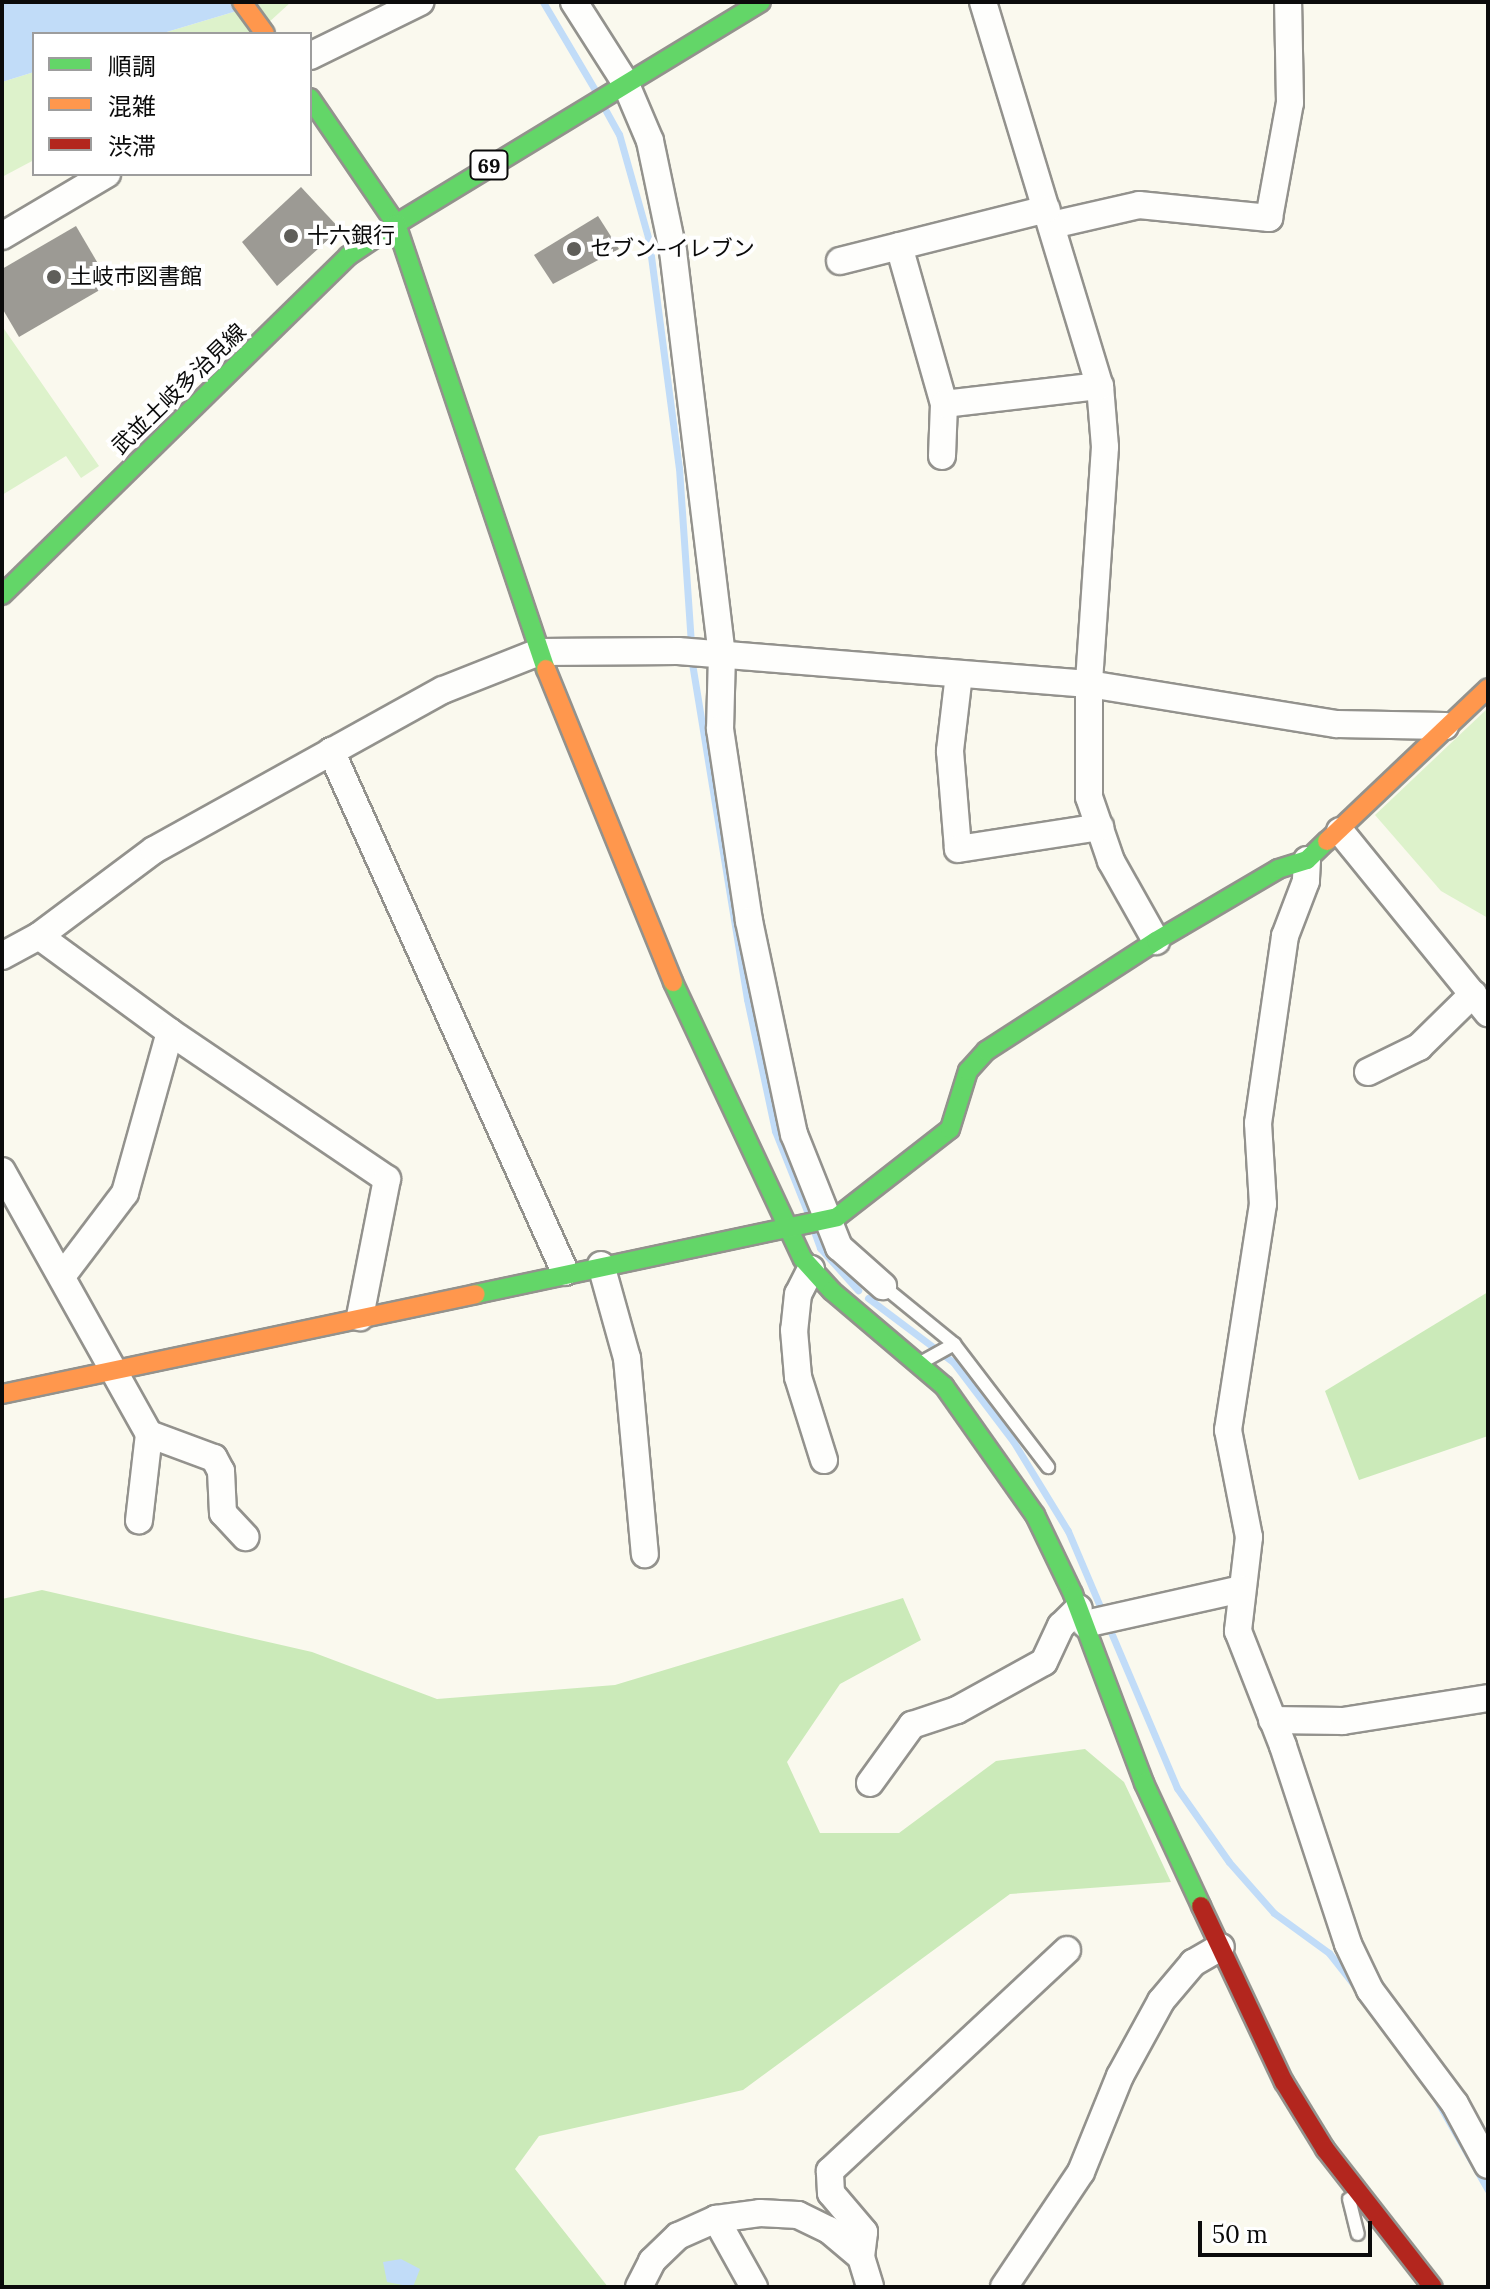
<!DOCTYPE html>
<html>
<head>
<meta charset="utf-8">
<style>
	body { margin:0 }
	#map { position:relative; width:1490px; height:2289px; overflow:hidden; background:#faf9ee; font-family:Lora,"Noto Sans JP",serif }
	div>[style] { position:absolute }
	.green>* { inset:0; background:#ddf2cb }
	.forest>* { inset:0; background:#cbeab9 }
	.water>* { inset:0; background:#c1dcf8 }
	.stream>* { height:7px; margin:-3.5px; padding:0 3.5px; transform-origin:3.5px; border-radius:3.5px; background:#c1dcf8 }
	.building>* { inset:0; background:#9c9a94 }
	.roads { filter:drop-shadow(2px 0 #93928d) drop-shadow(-2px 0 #93928d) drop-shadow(0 2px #93928d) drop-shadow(0 -2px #93928d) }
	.lane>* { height:12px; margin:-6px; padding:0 6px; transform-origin:6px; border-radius:6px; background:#fefefc }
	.street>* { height:26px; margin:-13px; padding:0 13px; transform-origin:13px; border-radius:13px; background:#fefefc }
	.fast>* { height:18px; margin:-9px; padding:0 9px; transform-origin:9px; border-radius:9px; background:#63d668 }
	.slow>* { height:18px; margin:-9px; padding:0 9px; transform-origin:9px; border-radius:9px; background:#ff974d }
	.jam>* { height:18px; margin:-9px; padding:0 9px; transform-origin:9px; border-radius:9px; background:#b3261e }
	.dots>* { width:22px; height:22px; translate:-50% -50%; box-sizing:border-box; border:4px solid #fff; border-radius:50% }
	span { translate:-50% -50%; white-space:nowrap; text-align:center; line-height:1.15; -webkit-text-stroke:8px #fff; paint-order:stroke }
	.shield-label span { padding:2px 6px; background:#fff; border:2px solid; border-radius:6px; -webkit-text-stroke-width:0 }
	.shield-label { font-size:20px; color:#0b0b0b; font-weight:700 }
	.poi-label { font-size:22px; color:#0b0b0b }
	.left { translate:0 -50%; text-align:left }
	.street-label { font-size:22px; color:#0b0b0b }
	.frame { position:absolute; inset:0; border:4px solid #0b0b0b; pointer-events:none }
	.legend { position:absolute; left:32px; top:32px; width:280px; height:144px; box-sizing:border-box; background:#fff; border:2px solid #9d9d9d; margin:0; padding:10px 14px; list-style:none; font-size:24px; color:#0b0b0b }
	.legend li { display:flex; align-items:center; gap:16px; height:40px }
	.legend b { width:40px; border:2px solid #9d9d9d }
	.scale { position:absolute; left:1198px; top:2221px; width:174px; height:36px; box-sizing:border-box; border:4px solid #0b0b0b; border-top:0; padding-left:10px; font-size:24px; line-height:28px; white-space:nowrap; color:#0b0b0b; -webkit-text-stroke:6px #fff; paint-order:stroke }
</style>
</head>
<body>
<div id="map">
	<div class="green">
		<i style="clip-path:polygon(267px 2px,291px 2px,256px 34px,160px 34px)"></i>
		<i style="clip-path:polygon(34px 72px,34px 160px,2px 177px,2px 82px)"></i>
		<i style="clip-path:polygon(2px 326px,99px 466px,81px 478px,66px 456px,2px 495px)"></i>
		<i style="clip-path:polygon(1488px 708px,1488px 918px,1441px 891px,1375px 815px)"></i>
	</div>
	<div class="forest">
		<i style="clip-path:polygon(1488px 1292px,1488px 1436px,1359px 1480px,1325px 1391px)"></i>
		<i style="clip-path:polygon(42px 1590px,312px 1652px,437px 1699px,615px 1685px,903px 1598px,921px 1640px,840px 1684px,787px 1762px,820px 1833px,899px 1833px,996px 1761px,1085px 1749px,1124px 1782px,1171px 1882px,1010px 1894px,743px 2090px,539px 2136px,515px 2169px,608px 2287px,2px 2287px,2px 1599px)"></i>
	</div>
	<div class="water">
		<i style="clip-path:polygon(2px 2px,267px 2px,160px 34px,34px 34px,34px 72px,2px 82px)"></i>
		<i style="clip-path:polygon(401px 2259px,420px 2269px,413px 2287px,387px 2282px,383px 2262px)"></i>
	</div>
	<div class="stream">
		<i style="left:543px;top:2px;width:102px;rotate:59.4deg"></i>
		<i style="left:606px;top:111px;width:26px;rotate:61deg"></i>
		<i style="left:619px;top:134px;width:111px;rotate:74.3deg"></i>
		<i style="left:649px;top:241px;width:229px;rotate:82.5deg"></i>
		<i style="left:679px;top:468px;width:177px;rotate:86.1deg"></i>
		<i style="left:691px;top:657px;width:347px;rotate:80.7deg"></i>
		<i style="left:747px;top:999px;width:135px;rotate:78deg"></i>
		<i style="left:775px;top:1131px;width:86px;rotate:68.2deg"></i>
		<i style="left:815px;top:1234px;width:15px;rotate:70deg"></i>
		<i style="left:820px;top:1248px;width:57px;rotate:47.9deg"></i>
		<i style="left:868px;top:1298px;width:106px;rotate:37deg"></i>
		<i style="left:953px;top:1362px;width:99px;rotate:52.8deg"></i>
		<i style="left:1013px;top:1441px;width:105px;rotate:58.6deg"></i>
		<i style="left:1068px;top:1531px;width:279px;rotate:67deg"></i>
		<i style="left:1177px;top:1788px;width:90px;rotate:54.9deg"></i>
		<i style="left:1229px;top:1862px;width:68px;rotate:48.6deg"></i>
		<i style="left:1274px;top:1913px;width:68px;rotate:36deg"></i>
		<i style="left:1329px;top:1953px;width:42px;rotate:51.8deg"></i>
		<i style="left:1435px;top:2097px;width:107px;rotate:60.3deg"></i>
	</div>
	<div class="building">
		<i style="clip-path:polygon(301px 187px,340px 229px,277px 286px,242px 242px)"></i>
		<i style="clip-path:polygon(598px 216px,619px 249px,553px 284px,534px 255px)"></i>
		<i style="clip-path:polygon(76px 226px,110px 284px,19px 337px,2px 308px,2px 269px)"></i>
	</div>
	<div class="roads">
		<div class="lane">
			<i style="left:883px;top:1286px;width:92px;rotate:39.2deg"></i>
			<i style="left:954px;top:1344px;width:155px;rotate:52.6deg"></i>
			<i style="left:922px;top:1362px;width:37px;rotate:-29deg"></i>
			<i style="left:1349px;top:2199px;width:36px;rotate:76deg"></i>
		</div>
		<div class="street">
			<i style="left:574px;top:2px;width:95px;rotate:57.5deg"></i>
			<i style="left:625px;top:82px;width:64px;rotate:67deg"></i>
			<i style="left:650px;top:141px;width:112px;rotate:78.2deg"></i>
			<i style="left:673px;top:251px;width:406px;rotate:83.1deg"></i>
			<i style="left:722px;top:654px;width:75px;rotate:91.5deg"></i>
			<i style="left:720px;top:729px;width:194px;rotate:81.4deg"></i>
			<i style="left:749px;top:921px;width:218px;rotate:78.1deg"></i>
			<i style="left:794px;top:1134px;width:122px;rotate:68.3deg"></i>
			<i style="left:839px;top:1247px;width:59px;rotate:41.6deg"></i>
			<i style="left:983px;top:2px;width:401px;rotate:73.1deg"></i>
			<i style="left:1100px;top:386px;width:61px;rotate:85.3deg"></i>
			<i style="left:1105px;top:447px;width:238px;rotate:93.9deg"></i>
			<i style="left:1089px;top:684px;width:113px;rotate:90deg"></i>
			<i style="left:1089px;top:797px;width:68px;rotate:71deg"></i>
			<i style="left:1111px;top:861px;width:92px;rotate:60.6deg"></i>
			<i style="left:310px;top:56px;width:123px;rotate:-26.1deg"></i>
			<i style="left:1052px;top:225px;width:89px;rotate:-12.9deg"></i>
			<i style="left:1139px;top:205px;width:131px;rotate:5.7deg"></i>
			<i style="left:1269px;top:218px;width:117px;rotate:-79.7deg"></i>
			<i style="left:1290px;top:103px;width:101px;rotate:-91.1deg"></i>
			<i style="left:2px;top:236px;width:122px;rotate:-30.6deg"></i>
			<i style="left:899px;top:246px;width:164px;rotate:74.1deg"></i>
			<i style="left:944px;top:404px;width:52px;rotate:92.2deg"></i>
			<i style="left:840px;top:261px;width:213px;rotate:-14.1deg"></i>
			<i style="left:944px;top:404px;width:157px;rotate:-6.6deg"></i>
			<i style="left:959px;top:674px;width:78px;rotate:96.7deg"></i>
			<i style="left:950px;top:751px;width:98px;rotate:85.3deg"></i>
			<i style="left:958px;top:849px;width:144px;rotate:-8.8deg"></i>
			<i style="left:331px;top:751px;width:571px;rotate:65.81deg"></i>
			<i style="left:1340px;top:831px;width:235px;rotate:50.9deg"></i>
			<i style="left:1307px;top:860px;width:21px;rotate:93deg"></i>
			<i style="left:1306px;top:881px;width:59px;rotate:110.9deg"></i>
			<i style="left:1285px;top:936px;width:189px;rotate:98.2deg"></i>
			<i style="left:1258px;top:1123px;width:81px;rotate:86.5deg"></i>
			<i style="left:1263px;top:1204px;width:229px;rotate:98.8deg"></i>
			<i style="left:1228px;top:1430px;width:109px;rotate:78.9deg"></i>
			<i style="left:1249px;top:1537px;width:95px;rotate:96.7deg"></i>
			<i style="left:1238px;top:1631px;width:123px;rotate:68.6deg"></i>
			<i style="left:1283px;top:1746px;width:208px;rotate:71.8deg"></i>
			<i style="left:1348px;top:1944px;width:51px;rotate:64.4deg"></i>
			<i style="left:1370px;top:1990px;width:142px;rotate:53.3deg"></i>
			<i style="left:1455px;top:2104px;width:69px;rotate:61.6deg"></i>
			<i style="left:39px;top:936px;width:162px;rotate:36.2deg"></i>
			<i style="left:170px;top:1032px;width:262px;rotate:34.1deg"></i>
			<i style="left:387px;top:1179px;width:141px;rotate:101.1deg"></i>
			<i style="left:2px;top:956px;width:42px;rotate:-28.4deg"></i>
			<i style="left:39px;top:936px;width:144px;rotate:-36.8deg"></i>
			<i style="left:154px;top:850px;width:330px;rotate:-29deg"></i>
			<i style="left:443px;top:690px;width:103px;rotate:-21.6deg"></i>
			<i style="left:539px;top:652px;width:139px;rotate:-0.4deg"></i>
			<i style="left:678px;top:651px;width:412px;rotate:4.6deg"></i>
			<i style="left:1089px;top:684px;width:251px;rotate:9.2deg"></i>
			<i style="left:1337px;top:724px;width:108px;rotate:1.1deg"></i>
			<i style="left:1368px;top:1072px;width:57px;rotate:-26.1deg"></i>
			<i style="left:1419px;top:1047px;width:76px;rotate:-44.5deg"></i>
			<i style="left:2px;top:1171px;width:301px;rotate:60.8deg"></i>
			<i style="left:149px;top:1434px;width:87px;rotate:96.6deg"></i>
			<i style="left:601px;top:1265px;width:97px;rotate:74.4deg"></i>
			<i style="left:627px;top:1358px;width:197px;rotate:84.8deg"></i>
			<i style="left:811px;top:1269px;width:28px;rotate:117deg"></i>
			<i style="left:798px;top:1294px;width:36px;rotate:96deg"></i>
			<i style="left:794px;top:1330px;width:47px;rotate:85.1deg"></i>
			<i style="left:798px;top:1377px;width:87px;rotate:72.6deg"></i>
			<i style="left:63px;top:1275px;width:103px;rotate:-52.9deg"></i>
			<i style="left:125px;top:1193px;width:167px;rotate:-74.4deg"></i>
			<i style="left:149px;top:1434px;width:69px;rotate:20.3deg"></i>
			<i style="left:214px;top:1458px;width:15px;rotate:62deg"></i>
			<i style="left:221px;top:1471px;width:42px;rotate:87.3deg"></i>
			<i style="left:223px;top:1513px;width:33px;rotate:47deg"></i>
			<i style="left:1085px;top:1624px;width:160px;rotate:-12.6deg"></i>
			<i style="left:1272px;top:1720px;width:71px;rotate:0.8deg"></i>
			<i style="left:1343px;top:1721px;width:147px;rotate:-9deg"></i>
			<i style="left:870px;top:1783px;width:72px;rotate:-54.1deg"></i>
			<i style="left:912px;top:1725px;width:47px;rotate:-18.4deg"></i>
			<i style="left:957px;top:1710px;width:99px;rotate:-28.9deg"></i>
			<i style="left:1044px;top:1662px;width:40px;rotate:-65deg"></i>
			<i style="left:1061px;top:1626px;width:25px;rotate:-45deg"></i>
			<i style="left:716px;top:2219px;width:78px;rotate:60.8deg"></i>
			<i style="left:861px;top:2257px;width:25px;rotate:-83deg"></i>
			<i style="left:864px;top:2232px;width:51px;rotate:-130.2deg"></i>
			<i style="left:831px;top:2193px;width:22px;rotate:-93deg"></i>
			<i style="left:830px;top:2171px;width:324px;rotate:-43deg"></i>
			<i style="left:639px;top:2287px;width:29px;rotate:-63deg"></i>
			<i style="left:652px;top:2261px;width:36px;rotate:-44deg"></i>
			<i style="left:678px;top:2236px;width:42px;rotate:-24.1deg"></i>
			<i style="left:716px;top:2219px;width:44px;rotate:-7.8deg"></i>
			<i style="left:760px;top:2213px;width:38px;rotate:3deg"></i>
			<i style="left:798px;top:2215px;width:34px;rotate:26deg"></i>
			<i style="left:829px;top:2230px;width:42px;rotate:40.2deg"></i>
			<i style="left:861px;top:2257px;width:31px;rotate:73deg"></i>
			<i style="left:1004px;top:2287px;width:138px;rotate:-56.2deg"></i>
			<i style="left:1081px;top:2172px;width:104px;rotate:-67.9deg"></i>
			<i style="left:1120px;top:2076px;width:85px;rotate:-61.3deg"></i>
			<i style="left:1161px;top:2001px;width:50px;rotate:-49.9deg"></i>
			<i style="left:1193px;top:1963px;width:32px;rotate:-30deg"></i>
		</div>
		<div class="fast">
			<i style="left:310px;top:98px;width:153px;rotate:55.7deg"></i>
			<i style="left:396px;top:224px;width:427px;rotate:-31.3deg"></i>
			<i style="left:2px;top:595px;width:484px;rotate:-44.4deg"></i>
			<i style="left:348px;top:256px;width:58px;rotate:-33.7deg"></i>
			<i style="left:396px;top:224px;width:470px;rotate:71.4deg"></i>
			<i style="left:673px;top:982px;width:306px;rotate:64.9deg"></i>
			<i style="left:803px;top:1259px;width:43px;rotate:47.8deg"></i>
			<i style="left:832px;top:1291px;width:147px;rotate:40.3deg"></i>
			<i style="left:944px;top:1386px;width:158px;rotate:54.8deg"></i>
			<i style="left:1035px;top:1515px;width:88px;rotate:64.3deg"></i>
			<i style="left:1073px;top:1594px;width:202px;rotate:69.4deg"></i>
			<i style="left:1144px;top:1783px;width:136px;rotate:65.1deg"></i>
			<i style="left:476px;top:1294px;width:369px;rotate:-12deg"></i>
			<i style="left:837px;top:1217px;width:143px;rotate:-37.9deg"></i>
			<i style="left:950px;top:1129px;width:61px;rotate:-72.8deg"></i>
			<i style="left:968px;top:1071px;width:27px;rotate:-48deg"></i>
			<i style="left:986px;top:1051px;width:202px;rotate:-32.9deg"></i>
			<i style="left:1156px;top:941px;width:142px;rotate:-30.5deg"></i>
			<i style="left:1278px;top:869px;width:30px;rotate:-17deg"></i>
			<i style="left:1307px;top:860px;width:28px;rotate:-44deg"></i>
		</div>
		<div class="slow">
			<i style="left:242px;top:2px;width:39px;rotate:54deg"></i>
			<i style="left:546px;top:669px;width:338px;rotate:67.9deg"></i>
			<i style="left:1327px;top:841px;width:222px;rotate:-43.5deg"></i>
			<i style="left:2px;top:1394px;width:484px;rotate:-11.9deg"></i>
		</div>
		<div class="jam">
			<i style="left:1201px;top:1906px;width:195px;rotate:64.8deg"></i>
			<i style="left:1284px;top:2082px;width:79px;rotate:58.5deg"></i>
			<i style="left:1325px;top:2149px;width:175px;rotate:52deg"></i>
		</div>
	</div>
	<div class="dots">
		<i style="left:291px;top:236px;background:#5f5e5a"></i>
		<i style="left:574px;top:249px;background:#5f5e5a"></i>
		<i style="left:54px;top:277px;background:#5f5e5a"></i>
	</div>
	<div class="shield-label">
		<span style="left:489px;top:165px">69</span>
	</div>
	<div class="poi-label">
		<span class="left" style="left:307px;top:236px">十六銀行</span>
		<span class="left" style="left:590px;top:249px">セブン-イレブン</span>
		<span class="left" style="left:70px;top:277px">土岐市図書館</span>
	</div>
	<div class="street-label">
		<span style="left:179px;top:389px;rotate:-44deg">武並土岐多治見線</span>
	</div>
	<div class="frame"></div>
	<ul class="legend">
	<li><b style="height:10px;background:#63d668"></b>順調</li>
	<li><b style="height:10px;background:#ff974d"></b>混雑</li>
	<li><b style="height:10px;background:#b3261e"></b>渋滞</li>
	</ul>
	<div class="scale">50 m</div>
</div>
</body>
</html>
